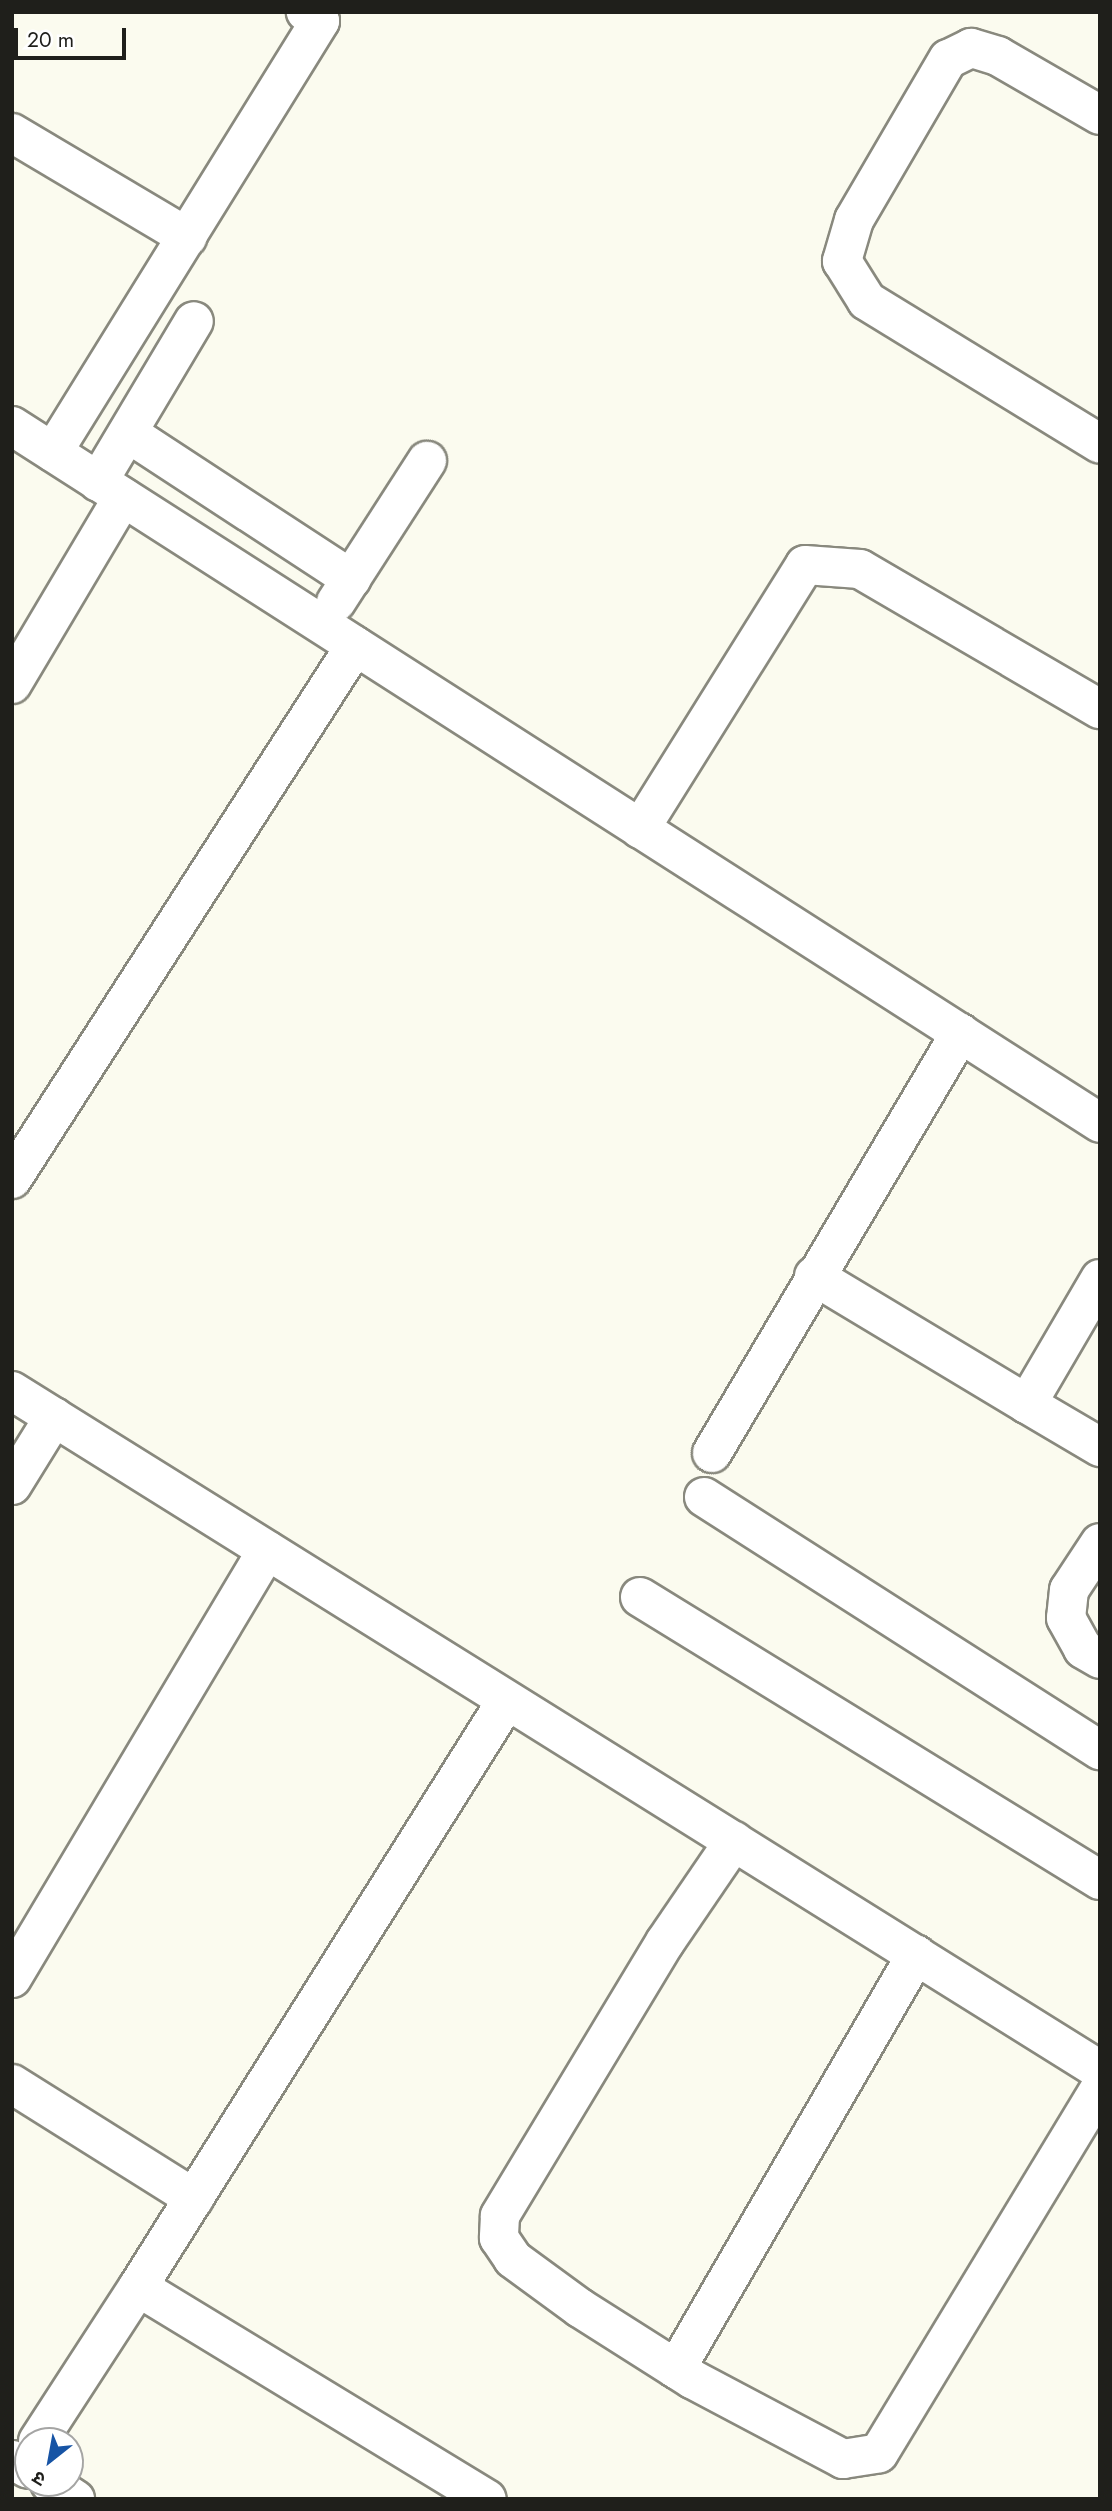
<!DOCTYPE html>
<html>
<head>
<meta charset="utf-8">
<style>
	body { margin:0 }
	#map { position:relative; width:1112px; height:2511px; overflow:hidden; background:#fbfbef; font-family:Jost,"Noto Sans Devanagari",sans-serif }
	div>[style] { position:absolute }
	.roads { filter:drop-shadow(2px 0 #89897e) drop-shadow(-2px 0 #89897e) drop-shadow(0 2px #89897e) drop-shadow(0 -2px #89897e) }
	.minor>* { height:38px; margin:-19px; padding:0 19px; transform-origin:19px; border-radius:19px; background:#fff }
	span { translate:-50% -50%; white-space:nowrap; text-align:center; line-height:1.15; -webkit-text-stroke:7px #fff; paint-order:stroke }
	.frame { position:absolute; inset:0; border:14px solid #1f1f1b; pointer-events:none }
	.north { position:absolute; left:14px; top:2427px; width:70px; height:70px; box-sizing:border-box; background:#fff; border:2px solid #a5a5a4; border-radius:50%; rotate:211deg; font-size:19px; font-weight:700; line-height:28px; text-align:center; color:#1f1f1b }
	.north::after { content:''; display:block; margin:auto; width:24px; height:32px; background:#1754a5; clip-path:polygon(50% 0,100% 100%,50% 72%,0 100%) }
	.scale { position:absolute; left:14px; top:28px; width:112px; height:32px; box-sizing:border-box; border:4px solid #1f1f1b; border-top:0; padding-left:9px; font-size:21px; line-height:24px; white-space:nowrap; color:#1f1f1b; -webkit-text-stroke:5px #fff; paint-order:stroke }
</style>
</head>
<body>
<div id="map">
	<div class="roads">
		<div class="minor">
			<i style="left:1100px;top:115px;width:118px;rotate:-150deg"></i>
			<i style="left:998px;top:56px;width:28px;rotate:-163deg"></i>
			<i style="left:971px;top:48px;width:25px;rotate:154deg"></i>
			<i style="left:948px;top:59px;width:186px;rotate:120.3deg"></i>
			<i style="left:854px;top:220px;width:43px;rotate:106.3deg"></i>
			<i style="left:842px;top:261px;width:47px;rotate:58deg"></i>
			<i style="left:867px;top:301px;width:273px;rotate:31.5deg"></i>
			<i style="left:12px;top:133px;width:204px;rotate:30.7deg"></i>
			<i style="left:12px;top:426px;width:1292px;rotate:32.64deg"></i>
			<i style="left:128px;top:433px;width:267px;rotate:33.2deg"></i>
			<i style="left:53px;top:452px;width:507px;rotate:-58.22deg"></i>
			<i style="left:320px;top:21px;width:17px;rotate:-147deg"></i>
			<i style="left:98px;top:482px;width:187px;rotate:-59.2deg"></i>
			<i style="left:336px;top:602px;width:168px;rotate:-57.2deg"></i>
			<i style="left:12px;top:684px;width:217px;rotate:-59.3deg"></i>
			<i style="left:640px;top:829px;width:311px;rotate:-58deg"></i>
			<i style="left:805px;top:565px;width:55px;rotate:4.2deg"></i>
			<i style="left:860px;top:569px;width:278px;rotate:30.3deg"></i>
			<i style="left:12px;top:1179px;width:634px;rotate:-57.24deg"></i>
			<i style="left:814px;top:1276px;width:249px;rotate:31deg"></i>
			<i style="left:1100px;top:1279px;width:145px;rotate:120.3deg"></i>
			<i style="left:1027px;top:1404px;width:85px;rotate:30.5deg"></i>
			<i style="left:12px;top:1391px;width:1282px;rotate:31.97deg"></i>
			<i style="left:712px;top:1453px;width:488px;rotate:-59.4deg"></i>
			<i style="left:12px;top:1485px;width:80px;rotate:-58.3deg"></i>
			<i style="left:704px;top:1497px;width:470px;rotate:32.6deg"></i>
			<i style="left:1100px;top:1543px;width:56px;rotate:123.4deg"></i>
			<i style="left:1069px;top:1590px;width:28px;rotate:96deg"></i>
			<i style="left:1066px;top:1618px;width:35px;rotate:61deg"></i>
			<i style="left:1083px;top:1649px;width:20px;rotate:30deg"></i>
			<i style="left:640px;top:1597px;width:540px;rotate:31.6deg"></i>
			<i style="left:734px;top:1841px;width:122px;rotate:124.3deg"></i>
			<i style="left:665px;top:1942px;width:320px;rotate:121.1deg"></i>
			<i style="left:500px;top:2216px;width:22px;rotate:93deg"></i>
			<i style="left:499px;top:2238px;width:25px;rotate:56deg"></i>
			<i style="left:513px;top:2259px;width:83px;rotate:36.2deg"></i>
			<i style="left:580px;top:2308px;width:133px;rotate:32.4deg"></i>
			<i style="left:692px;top:2379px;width:171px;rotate:27.9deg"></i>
			<i style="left:843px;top:2459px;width:36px;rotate:-9deg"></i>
			<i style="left:879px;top:2453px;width:427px;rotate:-58.8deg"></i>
			<i style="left:12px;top:1978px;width:498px;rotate:-59.2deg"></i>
			<i style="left:12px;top:2084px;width:215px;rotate:32.1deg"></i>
			<i style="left:138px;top:2287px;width:693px;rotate:-57.85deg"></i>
			<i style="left:676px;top:2369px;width:479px;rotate:-59.9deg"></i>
			<i style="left:38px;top:2441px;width:184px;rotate:-57deg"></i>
			<i style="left:138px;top:2287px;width:408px;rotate:31.3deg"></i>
			<i style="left:12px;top:2460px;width:18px;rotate:29deg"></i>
			<i style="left:50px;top:2483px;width:30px;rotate:33deg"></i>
		</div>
	</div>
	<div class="frame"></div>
	<div class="north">उ</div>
	<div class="scale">20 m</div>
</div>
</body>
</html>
